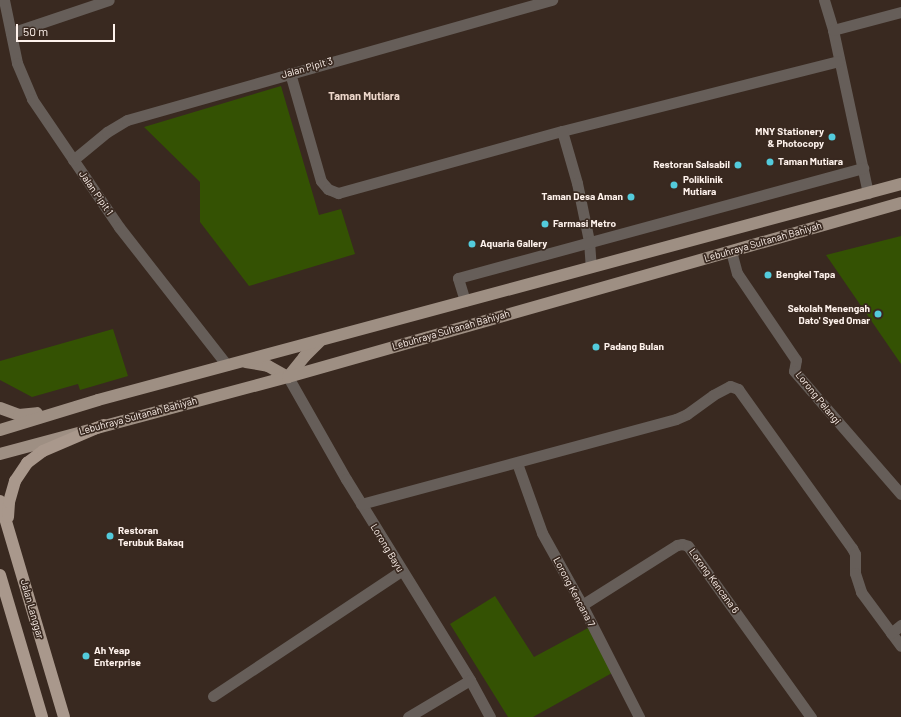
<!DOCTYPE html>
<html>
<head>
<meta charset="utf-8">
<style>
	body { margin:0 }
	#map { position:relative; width:901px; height:717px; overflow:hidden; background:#392920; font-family:Barlow,sans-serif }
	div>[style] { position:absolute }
	.green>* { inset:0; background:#345203 }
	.minor>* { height:11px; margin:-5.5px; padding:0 5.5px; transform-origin:5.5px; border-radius:5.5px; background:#665e59 }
	.primary>* { height:12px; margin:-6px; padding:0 6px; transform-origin:6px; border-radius:6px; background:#9e8f83 }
	.trunk>* { height:12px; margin:-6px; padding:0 6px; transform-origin:6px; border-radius:6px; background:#a9988c }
	.dots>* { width:11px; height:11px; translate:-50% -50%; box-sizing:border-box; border:2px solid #392920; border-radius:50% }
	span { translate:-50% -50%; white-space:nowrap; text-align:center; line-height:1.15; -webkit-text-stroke:3.5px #392920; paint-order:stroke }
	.street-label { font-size:10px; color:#fef2ec }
	.poi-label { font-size:10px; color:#fef2ec; font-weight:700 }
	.right { translate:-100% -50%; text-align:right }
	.left { translate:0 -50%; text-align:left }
	.neighbourhood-label { font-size:11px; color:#edd7cb; font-weight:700 }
	.scale { position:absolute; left:16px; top:24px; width:99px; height:18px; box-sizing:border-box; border:2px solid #fef2ec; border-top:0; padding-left:5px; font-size:12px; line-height:14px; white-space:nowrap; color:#fef2ec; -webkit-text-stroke:3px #392920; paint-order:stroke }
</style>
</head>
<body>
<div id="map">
	<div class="green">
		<i style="clip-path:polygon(281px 86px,319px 215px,341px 209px,355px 254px,249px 286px,200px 222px,200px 182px,144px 127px)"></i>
		<i style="clip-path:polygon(901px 236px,901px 364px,826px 255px)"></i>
		<i style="clip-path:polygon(113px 329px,128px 376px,80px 390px,78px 384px,32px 397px,0 380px,0 361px)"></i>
		<i style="clip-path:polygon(495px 596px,534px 657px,588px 628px,612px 673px,533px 717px,508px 717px,450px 624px)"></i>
	</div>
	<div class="minor">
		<i style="left:4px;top:0;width:64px;rotate:78.3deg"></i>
		<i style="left:17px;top:63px;width:39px;rotate:67deg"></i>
		<i style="left:32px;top:99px;width:155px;rotate:55.8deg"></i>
		<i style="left:119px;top:227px;width:175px;rotate:52deg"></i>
		<i style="left:824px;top:0;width:31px;rotate:73deg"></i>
		<i style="left:833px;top:30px;width:167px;rotate:77.9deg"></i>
		<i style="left:833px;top:30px;width:70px;rotate:-14.8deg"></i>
		<i style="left:11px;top:33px;width:103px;rotate:-18.6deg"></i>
		<i style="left:290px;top:73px;width:112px;rotate:74deg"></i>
		<i style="left:321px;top:181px;width:11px;rotate:49deg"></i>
		<i style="left:328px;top:189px;width:11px;rotate:22deg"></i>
		<i style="left:338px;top:193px;width:232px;rotate:-15.5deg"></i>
		<i style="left:562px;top:131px;width:285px;rotate:-14.2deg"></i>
		<i style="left:562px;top:131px;width:54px;rotate:73.9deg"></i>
		<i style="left:577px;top:183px;width:59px;rotate:78.3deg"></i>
		<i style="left:589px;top:241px;width:26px;rotate:86deg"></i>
		<i style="left:73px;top:160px;width:44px;rotate:-39.5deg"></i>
		<i style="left:107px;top:132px;width:23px;rotate:-31deg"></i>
		<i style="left:127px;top:120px;width:442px;rotate:-15.8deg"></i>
		<i style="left:731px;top:251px;width:23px;rotate:75deg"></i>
		<i style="left:737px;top:273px;width:105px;rotate:55.9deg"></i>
		<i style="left:796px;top:360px;width:11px;rotate:100deg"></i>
		<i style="left:794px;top:371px;width:163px;rotate:49deg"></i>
		<i style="left:465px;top:301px;width:24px;rotate:-107deg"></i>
		<i style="left:458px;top:278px;width:420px;rotate:-15.2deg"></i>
		<i style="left:288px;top:377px;width:117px;rotate:60.4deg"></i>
		<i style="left:346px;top:479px;width:236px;rotate:58.3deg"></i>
		<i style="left:470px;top:680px;width:42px;rotate:61.6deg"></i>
		<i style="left:517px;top:463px;width:74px;rotate:70.3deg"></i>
		<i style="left:542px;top:533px;width:82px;rotate:60.9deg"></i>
		<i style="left:582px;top:605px;width:126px;rotate:63deg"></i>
		<i style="left:361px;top:504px;width:326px;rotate:-15.1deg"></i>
		<i style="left:676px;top:419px;width:12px;rotate:-24deg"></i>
		<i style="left:687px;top:414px;width:32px;rotate:-36deg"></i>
		<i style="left:713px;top:395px;width:19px;rotate:-28deg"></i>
		<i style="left:730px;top:386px;width:9px;rotate:21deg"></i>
		<i style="left:738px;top:389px;width:196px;rotate:54.4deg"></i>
		<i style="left:852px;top:548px;width:7px;rotate:63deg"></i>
		<i style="left:855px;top:554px;width:19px;rotate:90deg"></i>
		<i style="left:855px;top:573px;width:20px;rotate:72deg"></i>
		<i style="left:861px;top:592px;width:67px;rotate:53.5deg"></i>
		<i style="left:582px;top:605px;width:112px;rotate:-32.3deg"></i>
		<i style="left:677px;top:545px;width:5px;rotate:-11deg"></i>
		<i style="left:682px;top:544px;width:6px;rotate:18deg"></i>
		<i style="left:688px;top:546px;width:211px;rotate:54.3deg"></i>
		<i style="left:891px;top:633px;width:13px;rotate:-39deg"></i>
		<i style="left:213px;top:696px;width:226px;rotate:-33.6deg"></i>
		<i style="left:408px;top:717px;width:72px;rotate:-30.8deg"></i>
	</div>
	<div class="primary">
		<i style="left:246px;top:362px;width:22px;rotate:10deg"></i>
		<i style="left:268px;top:366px;width:23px;rotate:29deg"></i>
		<i style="left:288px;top:377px;width:26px;rotate:-51deg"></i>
		<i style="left:304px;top:357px;width:21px;rotate:-45deg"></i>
		<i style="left:0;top:408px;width:20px;rotate:20deg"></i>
		<i style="left:19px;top:415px;width:18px;rotate:-6deg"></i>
		<i style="left:0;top:430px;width:102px;rotate:-17deg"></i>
		<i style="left:98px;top:400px;width:832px;rotate:-15.06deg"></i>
		<i style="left:0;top:454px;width:298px;rotate:-15deg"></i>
		<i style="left:288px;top:377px;width:637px;rotate:-15.85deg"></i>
	</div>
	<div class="trunk">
		<i style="left:0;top:501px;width:225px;rotate:73.5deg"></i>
		<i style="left:8px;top:517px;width:15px;rotate:-86deg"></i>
		<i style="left:9px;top:502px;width:22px;rotate:-74deg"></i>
		<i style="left:15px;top:481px;width:22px;rotate:-56deg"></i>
		<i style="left:27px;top:463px;width:20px;rotate:-37deg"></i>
		<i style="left:43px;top:451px;width:66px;rotate:-23.1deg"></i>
		<i style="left:0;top:575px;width:148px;rotate:73.5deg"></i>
	</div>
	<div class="dots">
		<i style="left:832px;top:137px;background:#53cbdc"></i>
		<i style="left:770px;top:162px;background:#53cbdc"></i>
		<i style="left:738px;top:165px;background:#53cbdc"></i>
		<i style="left:674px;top:185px;background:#53cbdc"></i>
		<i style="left:631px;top:197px;background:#53cbdc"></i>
		<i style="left:545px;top:224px;background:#53cbdc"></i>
		<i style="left:472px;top:244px;background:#53cbdc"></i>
		<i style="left:768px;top:275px;background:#53cbdc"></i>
		<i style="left:878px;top:314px;background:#53cbdc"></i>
		<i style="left:596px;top:347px;background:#53cbdc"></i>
		<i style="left:110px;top:536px;background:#53cbdc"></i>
		<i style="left:86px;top:656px;background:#53cbdc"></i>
	</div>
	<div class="street-label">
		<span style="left:307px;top:68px;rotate:-16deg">Jalan Pipit 3</span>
		<span style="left:96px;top:193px;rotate:55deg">Jalan Pipit 1</span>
		<span style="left:763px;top:242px;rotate:-16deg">Lebuhraya Sultanah Bahiyah</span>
		<span style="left:451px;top:330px;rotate:-16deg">Lebuhraya Sultanah Bahiyah</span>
		<span style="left:818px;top:398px;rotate:51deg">Lorong Pelangi</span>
		<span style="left:138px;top:416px;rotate:-15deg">Lebuhraya Sultanah Bahiyah</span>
		<span style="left:387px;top:548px;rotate:59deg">Lorong Bayu</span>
		<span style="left:714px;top:581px;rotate:54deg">Lorong Kencana 6</span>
		<span style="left:574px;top:592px;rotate:62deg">Lorong Kencana 7</span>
		<span style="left:32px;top:609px;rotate:74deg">Jalan Langgar</span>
	</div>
	<div class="poi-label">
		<span class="right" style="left:824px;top:137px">MNY Stationery<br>&amp; Photocopy</span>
		<span class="left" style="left:778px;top:162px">Taman Mutiara</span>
		<span class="right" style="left:730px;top:165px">Restoran Salsabil</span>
		<span class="left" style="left:683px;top:185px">Poliklinik<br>Mutiara</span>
		<span class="right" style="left:623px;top:197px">Taman Desa Aman</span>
		<span class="left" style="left:553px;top:224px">Farmasi Metro</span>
		<span class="left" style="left:480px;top:244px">Aquaria Gallery</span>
		<span class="left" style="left:776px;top:275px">Bengkel Tapa</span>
		<span class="right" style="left:870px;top:314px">Sekolah Menengah<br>Dato' Syed Omar</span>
		<span class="left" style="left:604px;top:347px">Padang Bulan</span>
		<span class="left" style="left:118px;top:536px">Restoran<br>Terubuk Bakaq</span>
		<span class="left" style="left:94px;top:656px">Ah Yeap<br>Enterprise</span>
	</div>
	<div class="neighbourhood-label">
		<span style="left:364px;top:96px">Taman Mutiara</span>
	</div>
	<div class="scale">50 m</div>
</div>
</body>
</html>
